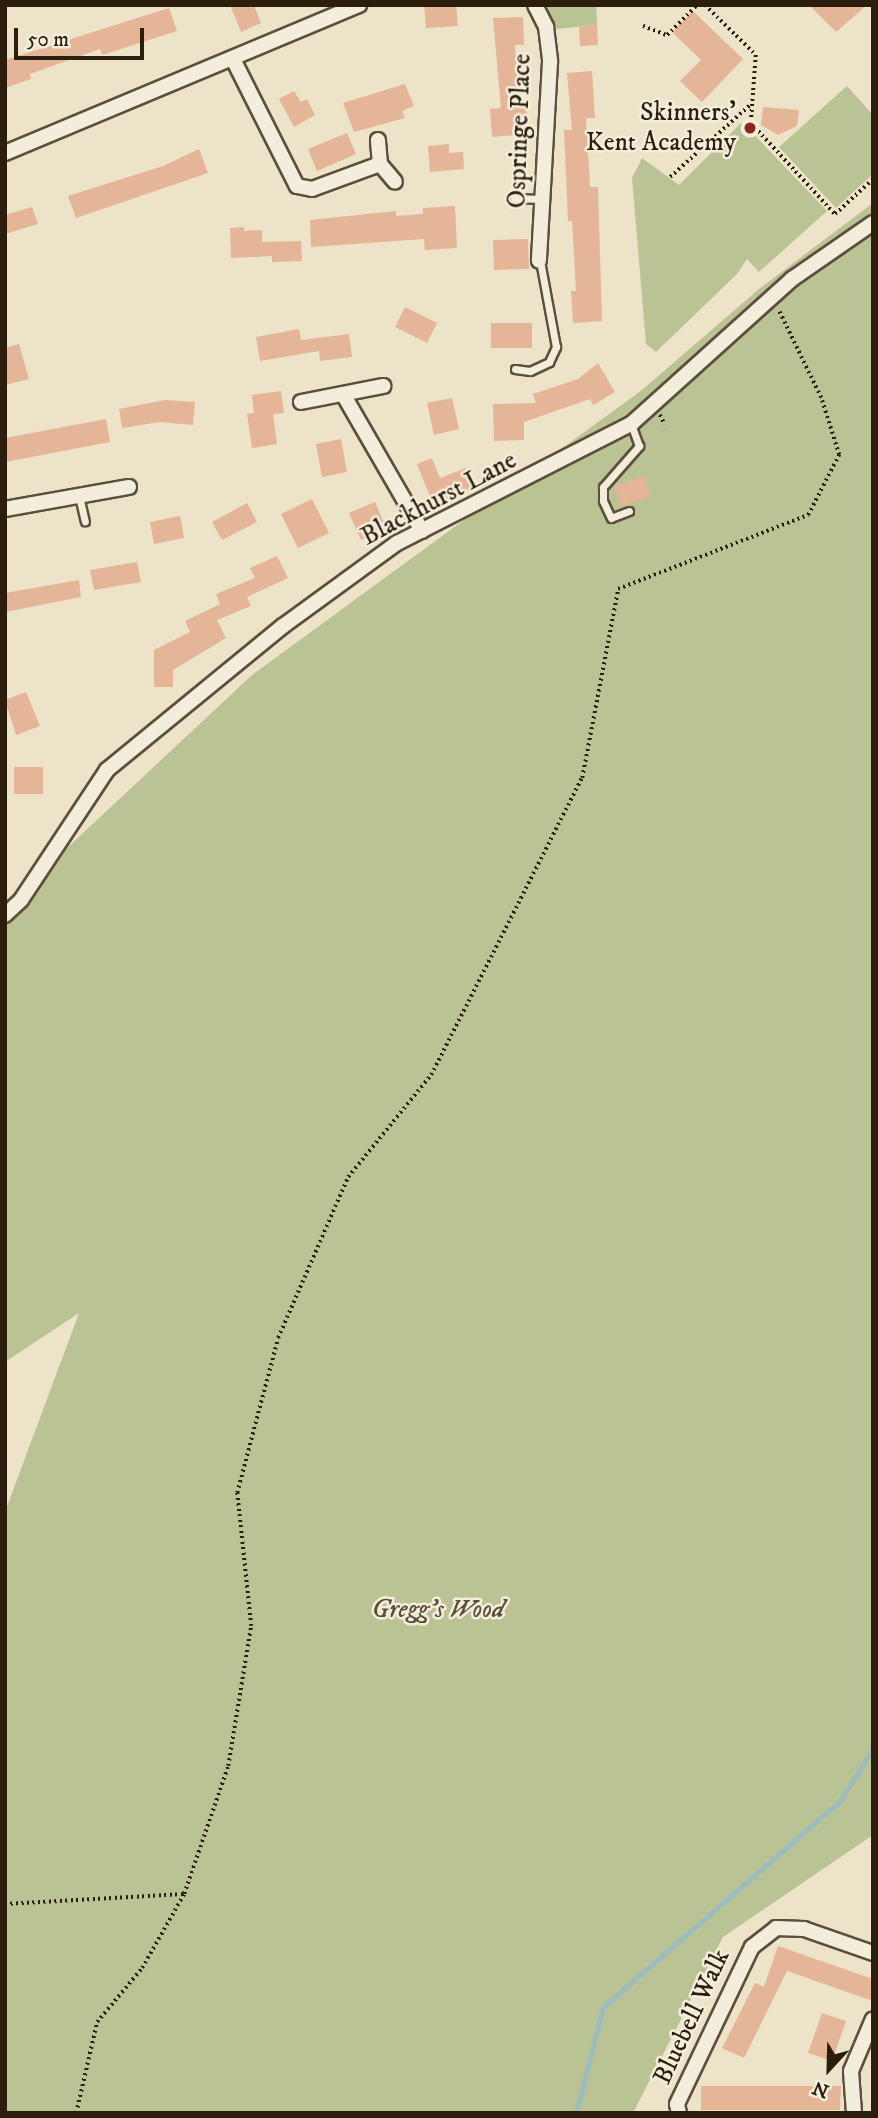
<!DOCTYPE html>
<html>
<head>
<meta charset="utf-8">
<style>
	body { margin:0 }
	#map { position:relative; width:878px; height:2118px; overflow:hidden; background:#ece3c8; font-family:"IM FELL DW Pica",serif }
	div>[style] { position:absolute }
	.green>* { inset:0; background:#bac394 }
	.stream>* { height:5px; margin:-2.5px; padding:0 2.5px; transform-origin:2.5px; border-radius:2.5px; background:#9cbcbf }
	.building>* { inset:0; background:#e5b598 }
	.path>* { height:3.5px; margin-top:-1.75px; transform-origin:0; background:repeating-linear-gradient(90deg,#2c1e0d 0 2px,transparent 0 5.5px) }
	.roads { filter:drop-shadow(2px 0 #5c4f3c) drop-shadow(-2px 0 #5c4f3c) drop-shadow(0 2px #5c4f3c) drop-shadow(0 -2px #5c4f3c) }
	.service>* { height:7px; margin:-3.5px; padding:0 3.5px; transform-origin:3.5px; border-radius:3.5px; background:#f3eddb }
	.minor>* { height:14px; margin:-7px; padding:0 7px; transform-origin:7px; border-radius:7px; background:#f3eddb }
	.dots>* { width:19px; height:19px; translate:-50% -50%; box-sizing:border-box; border:4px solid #f3eddb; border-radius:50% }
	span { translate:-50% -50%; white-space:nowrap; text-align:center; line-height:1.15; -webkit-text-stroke:5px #f3eddb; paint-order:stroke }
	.poi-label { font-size:26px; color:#2c1e0d }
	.right { translate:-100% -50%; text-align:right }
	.street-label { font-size:26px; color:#2c1e0d }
	.park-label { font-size:26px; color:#575036; font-style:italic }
	.frame { position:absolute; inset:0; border:7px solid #2c1e0d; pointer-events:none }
	.north { position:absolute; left:794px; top:2034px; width:70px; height:70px; -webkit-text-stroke:5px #f3eddb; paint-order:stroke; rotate:202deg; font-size:19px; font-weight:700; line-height:28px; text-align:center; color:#2c1e0d }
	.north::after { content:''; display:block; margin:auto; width:24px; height:32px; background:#2c1e0d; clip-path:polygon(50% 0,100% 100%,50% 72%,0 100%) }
	.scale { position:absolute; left:14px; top:28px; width:130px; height:32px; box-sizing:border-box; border:4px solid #2c1e0d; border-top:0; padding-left:9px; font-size:21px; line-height:24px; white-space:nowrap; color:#2c1e0d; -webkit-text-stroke:5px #f3eddb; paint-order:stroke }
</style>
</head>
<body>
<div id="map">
	<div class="green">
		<i style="clip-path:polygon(546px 5px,596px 5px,597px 25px,557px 29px)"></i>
		<i style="clip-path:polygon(847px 86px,873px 115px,873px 174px,836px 208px,779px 147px)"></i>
		<i style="clip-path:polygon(742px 122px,827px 211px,759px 272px,747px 259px,737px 274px,656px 352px,646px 344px,632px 178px,642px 158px,679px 185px)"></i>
		<i style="clip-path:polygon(873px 203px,873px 1835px,723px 1937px,633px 2113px,5px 2113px,5px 1512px,79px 1313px,5px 1362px,5px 906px,252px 675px,642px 390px,759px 289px)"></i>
	</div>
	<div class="stream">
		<i style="left:576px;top:2113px;width:109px;rotate:-75.7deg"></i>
		<i style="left:603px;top:2007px;width:313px;rotate:-41deg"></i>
		<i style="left:839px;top:1802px;width:63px;rotate:-57.3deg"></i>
	</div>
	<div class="building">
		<i style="clip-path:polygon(230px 5px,254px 5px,261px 23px,241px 32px)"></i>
		<i style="clip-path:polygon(424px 5px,456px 5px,458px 26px,426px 28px)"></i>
		<i style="clip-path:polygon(809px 5px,867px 5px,836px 32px)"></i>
		<i style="clip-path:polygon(169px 8px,177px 31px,102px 55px,100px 49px,30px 74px,31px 79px,5px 88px,5px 60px)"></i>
		<i style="clip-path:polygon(693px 11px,743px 59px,702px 102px,680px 81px,701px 60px,672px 32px)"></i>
		<i style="clip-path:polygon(523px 17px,524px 45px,515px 45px,519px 107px,526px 106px,528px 134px,492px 137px,490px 109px,501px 108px,493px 18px)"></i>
		<i style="clip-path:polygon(597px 25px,598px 45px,580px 46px,579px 27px)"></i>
		<i style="clip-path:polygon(592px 71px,595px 118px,586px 118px,590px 187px,598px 187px,602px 321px,573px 323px,571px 291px,576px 291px,572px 221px,568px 221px,564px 130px,572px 130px,567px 73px)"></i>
		<i style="clip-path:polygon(405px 84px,414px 106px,402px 111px,405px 118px,354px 132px,343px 103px)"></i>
		<i style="clip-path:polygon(294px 91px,301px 102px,307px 99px,315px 115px,294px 127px,279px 99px)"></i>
		<i style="clip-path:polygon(763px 107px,799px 110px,797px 126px,778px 135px,761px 125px)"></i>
		<i style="clip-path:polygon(347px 133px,356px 154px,317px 171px,308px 149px)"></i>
		<i style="clip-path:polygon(449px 144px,449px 153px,463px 152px,464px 169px,430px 172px,428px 146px)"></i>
		<i style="clip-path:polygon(199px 149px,208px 173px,76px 218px,68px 196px,163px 166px)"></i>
		<i style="clip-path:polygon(455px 206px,457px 248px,425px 250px,424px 239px,311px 247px,310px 220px,396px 211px,396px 216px,423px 214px,423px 208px)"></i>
		<i style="clip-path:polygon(32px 207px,38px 224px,5px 234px,5px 215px)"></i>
		<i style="clip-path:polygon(244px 227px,244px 231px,262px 230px,262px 242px,301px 241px,302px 261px,272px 262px,272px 256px,231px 258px,230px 228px)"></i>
		<i style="clip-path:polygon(528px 239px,529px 269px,494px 270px,493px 240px)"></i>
		<i style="clip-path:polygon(405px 307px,437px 323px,427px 343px,395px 327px)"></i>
		<i style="clip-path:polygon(491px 323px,532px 323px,532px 348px,491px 348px)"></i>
		<i style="clip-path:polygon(299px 329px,301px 340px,349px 334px,352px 357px,320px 361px,319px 351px,260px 361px,256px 337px)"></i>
		<i style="clip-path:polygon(19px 344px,29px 379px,5px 385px,5px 348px)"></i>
		<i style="clip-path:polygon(598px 363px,615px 392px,593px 405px,590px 399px,524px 422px,524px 440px,494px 441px,493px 404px,536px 403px,533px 394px,578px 379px)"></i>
		<i style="clip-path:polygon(281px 391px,284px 413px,273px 414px,277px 444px,252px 448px,247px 414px,254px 413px,252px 395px)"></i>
		<i style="clip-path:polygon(452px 398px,459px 429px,434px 435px,427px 403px)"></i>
		<i style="clip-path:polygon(165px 400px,195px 402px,193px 425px,160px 422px,122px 428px,119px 409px)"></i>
		<i style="clip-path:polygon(106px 419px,110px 442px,5px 462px,5px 438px)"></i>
		<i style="clip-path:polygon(341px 439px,347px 472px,322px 477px,316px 444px)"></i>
		<i style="clip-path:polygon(432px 458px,440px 478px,466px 468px,474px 488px,433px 504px,417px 464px)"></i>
		<i style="clip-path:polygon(644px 476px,651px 496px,621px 506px,614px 486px)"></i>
		<i style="clip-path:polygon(312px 499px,329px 533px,298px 548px,281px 514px)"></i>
		<i style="clip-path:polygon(375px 502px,387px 530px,361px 540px,349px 513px)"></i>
		<i style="clip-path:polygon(247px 503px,257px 522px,222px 540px,212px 522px)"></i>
		<i style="clip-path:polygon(180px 516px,184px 538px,154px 544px,150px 522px)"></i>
		<i style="clip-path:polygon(277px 556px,288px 578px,247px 597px,251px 606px,217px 620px,226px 638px,173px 670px,173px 687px,154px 687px,154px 650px,190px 632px,185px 621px,220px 604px,216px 594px,255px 578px,250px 568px)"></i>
		<i style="clip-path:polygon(137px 562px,141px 582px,94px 590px,90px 570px)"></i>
		<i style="clip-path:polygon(79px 580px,81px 597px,5px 612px,5px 593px)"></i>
		<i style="clip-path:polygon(26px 692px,40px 726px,16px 735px,5px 700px)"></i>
		<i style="clip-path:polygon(14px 767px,43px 767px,43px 794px,14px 794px)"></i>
		<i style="clip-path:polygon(778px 1946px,873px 1979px,873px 2001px,787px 1971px,744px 2058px,722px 2048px,755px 1983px,764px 1987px)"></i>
		<i style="clip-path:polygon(822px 2013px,846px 2021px,832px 2061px,808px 2053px)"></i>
		<i style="clip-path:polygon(701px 2086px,841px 2086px,840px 2110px,701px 2110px)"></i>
	</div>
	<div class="path">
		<i style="left:705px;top:5px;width:71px;rotate:44.4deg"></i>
		<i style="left:756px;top:55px;width:68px;rotate:94.2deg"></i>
		<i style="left:751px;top:123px;width:124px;rotate:47.3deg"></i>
		<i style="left:835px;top:214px;width:52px;rotate:-42.6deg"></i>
		<i style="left:643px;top:26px;width:26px;rotate:21deg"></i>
		<i style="left:667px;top:35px;width:42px;rotate:-45deg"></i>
		<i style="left:670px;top:177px;width:109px;rotate:-42deg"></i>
		<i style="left:660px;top:415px;width:11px;rotate:63deg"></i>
		<i style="left:5px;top:1904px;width:179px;rotate:-3.2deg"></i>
		<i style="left:184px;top:1894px;width:135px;rotate:-71deg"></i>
		<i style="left:228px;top:1766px;width:142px;rotate:-80.7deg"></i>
		<i style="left:251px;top:1626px;width:134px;rotate:-96deg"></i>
		<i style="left:237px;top:1493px;width:160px;rotate:-75.2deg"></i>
		<i style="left:278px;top:1338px;width:176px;rotate:-66.5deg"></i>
		<i style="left:348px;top:1177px;width:132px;rotate:-50.9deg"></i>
		<i style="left:431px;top:1075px;width:333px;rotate:-63.1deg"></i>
		<i style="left:582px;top:778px;width:192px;rotate:-79.2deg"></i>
		<i style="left:618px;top:589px;width:204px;rotate:-21.3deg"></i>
		<i style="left:808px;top:515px;width:68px;rotate:-62.7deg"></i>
		<i style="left:839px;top:455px;width:60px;rotate:-107.5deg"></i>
		<i style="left:821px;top:398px;width:99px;rotate:-115.8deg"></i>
		<i style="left:76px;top:2113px;width:93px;rotate:-77deg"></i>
		<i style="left:97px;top:2022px;width:70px;rotate:-50.2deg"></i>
		<i style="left:142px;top:1968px;width:85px;rotate:-60.4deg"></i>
	</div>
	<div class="roads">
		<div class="service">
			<i style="left:514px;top:198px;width:27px;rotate:2deg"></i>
			<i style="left:515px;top:369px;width:15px;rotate:8deg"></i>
			<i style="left:530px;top:371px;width:21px;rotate:-25deg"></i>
			<i style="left:549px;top:362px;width:17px;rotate:-65deg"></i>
			<i style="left:556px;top:347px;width:87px;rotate:-100.5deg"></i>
			<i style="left:79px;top:496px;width:26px;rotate:77deg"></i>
			<i style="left:629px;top:511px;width:19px;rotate:159deg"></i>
			<i style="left:611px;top:518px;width:19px;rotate:-115deg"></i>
			<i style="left:603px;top:501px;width:14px;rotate:-90deg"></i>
			<i style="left:603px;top:487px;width:55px;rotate:-48.7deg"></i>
			<i style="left:639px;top:446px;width:23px;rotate:-110deg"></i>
		</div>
		<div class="minor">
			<i style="left:535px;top:5px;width:25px;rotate:63deg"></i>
			<i style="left:546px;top:27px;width:35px;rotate:83deg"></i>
			<i style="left:550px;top:62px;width:199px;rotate:93.2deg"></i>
			<i style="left:234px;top:61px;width:140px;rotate:63.3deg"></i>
			<i style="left:297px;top:186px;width:15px;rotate:11deg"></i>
			<i style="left:312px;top:189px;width:72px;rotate:-20.2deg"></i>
			<i style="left:380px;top:164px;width:24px;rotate:-95deg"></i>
			<i style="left:5px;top:153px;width:384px;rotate:-22.7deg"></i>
			<i style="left:380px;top:164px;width:23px;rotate:50deg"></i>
			<i style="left:343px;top:394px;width:158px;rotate:60deg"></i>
			<i style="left:301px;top:402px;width:84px;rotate:-11deg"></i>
			<i style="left:5px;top:509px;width:126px;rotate:-10.1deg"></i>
			<i style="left:5px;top:915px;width:22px;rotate:-43deg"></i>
			<i style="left:21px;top:900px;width:156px;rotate:-56.5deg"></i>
			<i style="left:107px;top:770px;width:227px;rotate:-39.3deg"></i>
			<i style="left:283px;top:626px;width:141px;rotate:-36.1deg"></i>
			<i style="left:397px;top:543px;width:263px;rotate:-27deg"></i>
			<i style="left:631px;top:424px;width:217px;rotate:-42deg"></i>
			<i style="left:792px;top:279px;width:98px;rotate:-34.7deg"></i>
			<i style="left:679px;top:2113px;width:9px;rotate:-103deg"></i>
			<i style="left:677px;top:2104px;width:174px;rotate:-64.5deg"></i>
			<i style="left:752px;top:1947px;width:31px;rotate:-38deg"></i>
			<i style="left:776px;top:1928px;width:28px;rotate:2deg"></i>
			<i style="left:804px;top:1929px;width:73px;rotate:19.2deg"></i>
			<i style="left:854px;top:2113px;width:42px;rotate:-94.1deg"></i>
			<i style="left:851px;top:2071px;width:56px;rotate:-67.1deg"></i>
		</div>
	</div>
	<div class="dots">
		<i style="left:750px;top:128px;background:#8f2418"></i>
	</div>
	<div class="poi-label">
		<span class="right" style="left:736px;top:128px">Skinners'<br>Kent Academy</span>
	</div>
	<div class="street-label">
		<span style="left:520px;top:131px;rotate:-88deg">Ospringe Place</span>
		<span style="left:439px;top:499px;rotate:-28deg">Blackhurst Lane</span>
		<span style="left:692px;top:2017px;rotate:-65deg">Bluebell Walk</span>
	</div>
	<div class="park-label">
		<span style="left:438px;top:1610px">Gregg's Wood</span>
	</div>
	<div class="frame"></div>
	<div class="north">N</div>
	<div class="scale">50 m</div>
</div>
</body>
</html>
